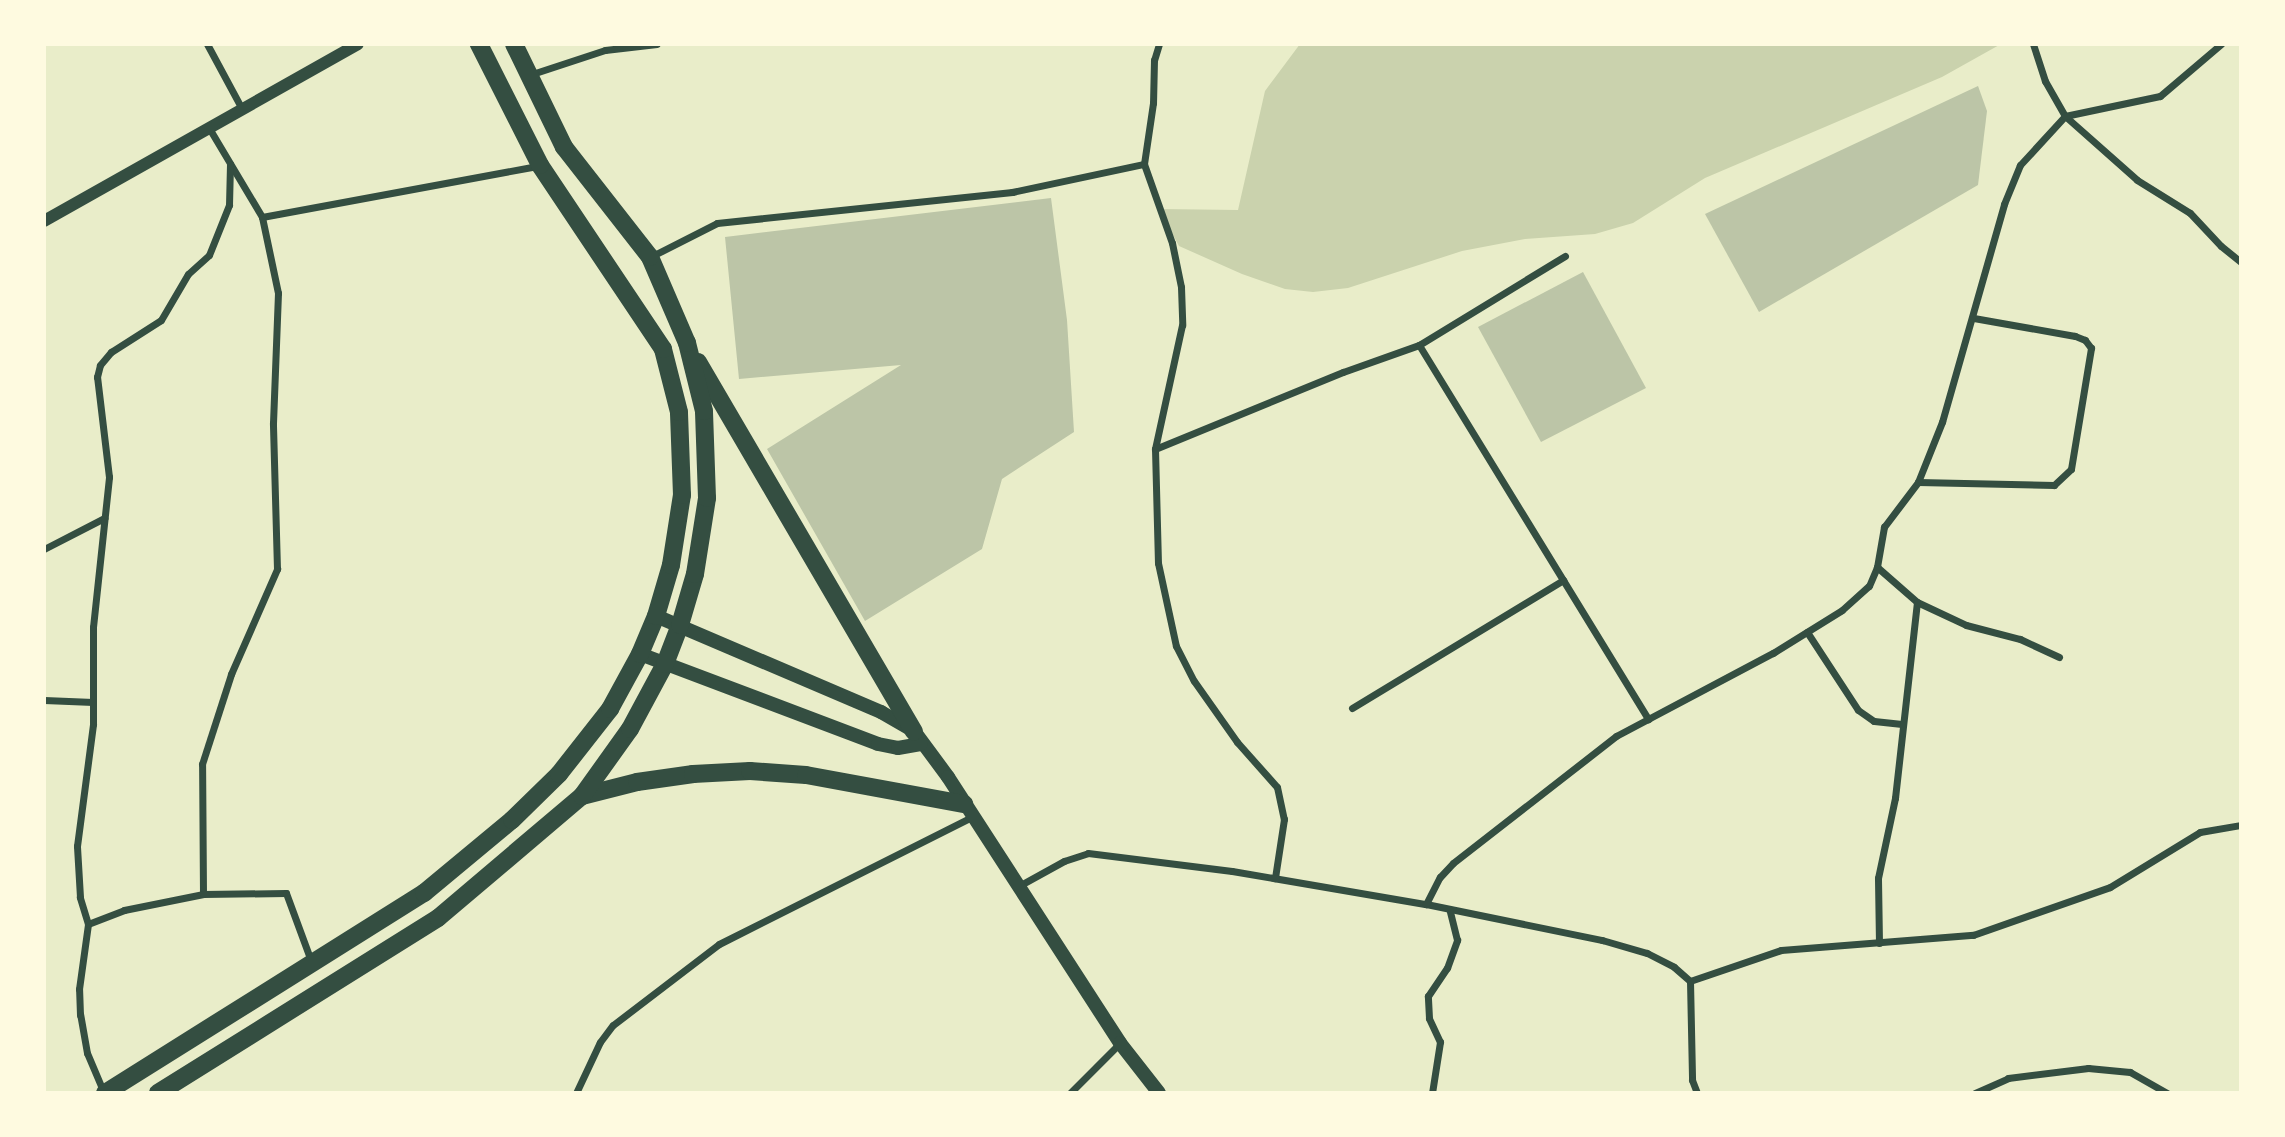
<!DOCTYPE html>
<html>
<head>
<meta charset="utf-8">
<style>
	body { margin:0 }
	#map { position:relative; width:2285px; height:1137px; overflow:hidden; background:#e9edc9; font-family:Signika,sans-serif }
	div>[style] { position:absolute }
	.green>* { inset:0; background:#cad2ad }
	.building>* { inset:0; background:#bcc5a7 }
	.minor>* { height:7px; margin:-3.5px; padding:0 3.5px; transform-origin:3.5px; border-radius:3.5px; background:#344e41 }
	.tertiary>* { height:12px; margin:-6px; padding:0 6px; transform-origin:6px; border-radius:6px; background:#344e41 }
	.secondary>* { height:14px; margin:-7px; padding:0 7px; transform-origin:7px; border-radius:7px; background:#344e41 }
	.primary>* { height:18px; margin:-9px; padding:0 9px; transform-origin:9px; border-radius:9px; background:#344e41 }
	span { translate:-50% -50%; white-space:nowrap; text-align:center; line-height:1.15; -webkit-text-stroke:7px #fefae0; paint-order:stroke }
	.frame { position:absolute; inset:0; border:46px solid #fefae0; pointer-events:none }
</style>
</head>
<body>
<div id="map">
	<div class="green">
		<i style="clip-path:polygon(1300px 44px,2001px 44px,1942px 77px,1705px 178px,1633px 223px,1595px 234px,1525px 239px,1462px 251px,1348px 288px,1313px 292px,1285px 289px,1242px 274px,1179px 246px,1159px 209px,1238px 210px,1265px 91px)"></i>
	</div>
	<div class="building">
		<i style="clip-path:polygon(1978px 86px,1987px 111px,1978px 185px,1759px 312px,1705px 214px)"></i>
		<i style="clip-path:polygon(1051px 198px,1067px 320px,1074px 432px,1002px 479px,982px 549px,865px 621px,767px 449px,901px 365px,739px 379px,725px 237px)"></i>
		<i style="clip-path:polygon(1583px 272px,1646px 388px,1541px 442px,1478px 327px)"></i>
	</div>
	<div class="minor">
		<i style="left:207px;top:44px;width:74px;rotate:61.7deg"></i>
		<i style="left:1159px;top:44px;width:17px;rotate:107deg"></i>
		<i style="left:1154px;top:60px;width:43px;rotate:91.3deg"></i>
		<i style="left:1153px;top:103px;width:62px;rotate:98.4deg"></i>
		<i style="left:1144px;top:164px;width:84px;rotate:70.5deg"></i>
		<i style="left:1172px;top:243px;width:45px;rotate:78.4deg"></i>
		<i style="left:1181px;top:287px;width:38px;rotate:88deg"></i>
		<i style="left:1182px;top:325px;width:127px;rotate:102.3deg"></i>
		<i style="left:1155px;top:449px;width:114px;rotate:88.5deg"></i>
		<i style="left:1158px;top:563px;width:85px;rotate:77.8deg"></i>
		<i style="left:1176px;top:646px;width:39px;rotate:63deg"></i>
		<i style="left:1194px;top:681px;width:75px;rotate:54.8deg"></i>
		<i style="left:1237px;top:742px;width:60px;rotate:48.4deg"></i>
		<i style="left:1277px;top:787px;width:33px;rotate:78deg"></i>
		<i style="left:1284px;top:819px;width:60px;rotate:98.7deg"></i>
		<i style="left:2033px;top:44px;width:39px;rotate:72deg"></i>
		<i style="left:2045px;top:81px;width:40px;rotate:60.3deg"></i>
		<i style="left:2065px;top:116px;width:96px;rotate:41.6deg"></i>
		<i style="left:2137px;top:180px;width:62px;rotate:31.9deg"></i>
		<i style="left:2190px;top:213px;width:45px;rotate:46.8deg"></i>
		<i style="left:2221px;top:246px;width:26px;rotate:39deg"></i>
		<i style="left:529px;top:75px;width:80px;rotate:-18.2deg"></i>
		<i style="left:605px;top:50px;width:52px;rotate:-6.6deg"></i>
		<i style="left:209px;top:128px;width:104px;rotate:59.2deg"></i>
		<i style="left:262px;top:217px;width:280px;rotate:-10.5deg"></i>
		<i style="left:650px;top:257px;width:75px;rotate:-26.9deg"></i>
		<i style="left:717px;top:223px;width:297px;rotate:-6deg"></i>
		<i style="left:1012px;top:192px;width:135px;rotate:-12deg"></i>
		<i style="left:1419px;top:345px;width:439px;rotate:58.5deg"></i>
		<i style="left:1155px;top:449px;width:203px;rotate:-22.3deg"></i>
		<i style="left:1343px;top:372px;width:81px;rotate:-19.6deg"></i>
		<i style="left:1419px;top:345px;width:171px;rotate:-31.4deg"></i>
		<i style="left:1918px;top:482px;width:136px;rotate:1.3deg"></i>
		<i style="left:2054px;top:485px;width:23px;rotate:-43deg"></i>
		<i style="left:2071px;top:469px;width:123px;rotate:-80.6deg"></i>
		<i style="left:2091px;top:348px;width:10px;rotate:-127deg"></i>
		<i style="left:2085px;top:340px;width:11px;rotate:-158deg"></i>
		<i style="left:2075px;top:336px;width:103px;rotate:-169.9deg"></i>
		<i style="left:44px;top:549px;width:68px;rotate:-27.3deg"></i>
		<i style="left:1877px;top:567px;width:53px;rotate:41.2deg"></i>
		<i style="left:1917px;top:602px;width:54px;rotate:25.1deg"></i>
		<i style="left:1966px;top:625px;width:56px;rotate:14.5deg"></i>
		<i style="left:2020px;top:639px;width:43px;rotate:24.8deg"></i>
		<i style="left:1807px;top:632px;width:93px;rotate:56.8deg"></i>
		<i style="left:1858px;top:710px;width:19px;rotate:35deg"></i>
		<i style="left:1874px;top:721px;width:28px;rotate:6deg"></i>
		<i style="left:44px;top:700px;width:49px;rotate:2.3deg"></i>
		<i style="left:1352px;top:708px;width:247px;rotate:-31.2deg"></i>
		<i style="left:1017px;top:887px;width:54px;rotate:-29deg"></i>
		<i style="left:1064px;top:861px;width:25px;rotate:-18deg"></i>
		<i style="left:1088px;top:853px;width:145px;rotate:7.1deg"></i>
		<i style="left:1232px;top:871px;width:197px;rotate:9.7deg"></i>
		<i style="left:1426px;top:904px;width:180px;rotate:11.6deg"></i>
		<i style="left:1602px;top:940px;width:47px;rotate:16.1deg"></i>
		<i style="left:1647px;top:953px;width:30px;rotate:27deg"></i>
		<i style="left:1674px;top:967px;width:21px;rotate:41deg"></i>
		<i style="left:1690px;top:981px;width:99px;rotate:88.8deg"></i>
		<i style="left:1692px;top:1080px;width:14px;rotate:69deg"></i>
		<i style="left:203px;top:894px;width:130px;rotate:-90.4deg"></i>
		<i style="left:202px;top:764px;width:95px;rotate:-72.1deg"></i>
		<i style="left:231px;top:674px;width:115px;rotate:-66.3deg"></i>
		<i style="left:277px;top:569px;width:146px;rotate:-91.6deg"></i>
		<i style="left:273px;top:423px;width:130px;rotate:-87.8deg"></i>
		<i style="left:278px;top:293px;width:78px;rotate:-101.9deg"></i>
		<i style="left:1426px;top:904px;width:30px;rotate:-63deg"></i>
		<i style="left:1440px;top:877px;width:19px;rotate:-47deg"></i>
		<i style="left:1453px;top:863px;width:207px;rotate:-37.9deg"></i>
		<i style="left:1616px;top:736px;width:178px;rotate:-27.9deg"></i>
		<i style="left:1773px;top:653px;width:81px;rotate:-31.9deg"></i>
		<i style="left:1842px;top:610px;width:36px;rotate:-42deg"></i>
		<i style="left:1869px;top:586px;width:21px;rotate:-67deg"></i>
		<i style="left:1877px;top:567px;width:41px;rotate:-80.1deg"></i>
		<i style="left:1884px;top:527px;width:56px;rotate:-52.9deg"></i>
		<i style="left:1918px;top:482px;width:65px;rotate:-68.2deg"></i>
		<i style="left:1942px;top:422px;width:227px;rotate:-74.1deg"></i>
		<i style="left:2004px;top:204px;width:42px;rotate:-67.7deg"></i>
		<i style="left:2020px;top:165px;width:67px;rotate:-47.4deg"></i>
		<i style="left:2065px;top:116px;width:97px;rotate:-11.9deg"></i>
		<i style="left:2160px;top:96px;width:80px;rotate:-40.4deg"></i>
		<i style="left:88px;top:924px;width:39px;rotate:-21deg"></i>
		<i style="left:124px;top:910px;width:81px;rotate:-11.4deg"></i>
		<i style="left:203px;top:894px;width:83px;rotate:-0.7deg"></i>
		<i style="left:286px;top:893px;width:72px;rotate:69.8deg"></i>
		<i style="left:1879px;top:943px;width:65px;rotate:-90.9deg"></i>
		<i style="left:1878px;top:878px;width:82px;rotate:-78deg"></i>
		<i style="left:1895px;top:798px;width:197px;rotate:-83.6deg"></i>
		<i style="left:1690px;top:981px;width:96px;rotate:-18.8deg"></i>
		<i style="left:1781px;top:950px;width:193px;rotate:-4.5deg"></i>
		<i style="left:1973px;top:935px;width:145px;rotate:-19.3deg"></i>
		<i style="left:2110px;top:887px;width:105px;rotate:-31.4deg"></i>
		<i style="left:2200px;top:832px;width:42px;rotate:-9.7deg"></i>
		<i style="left:104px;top:1093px;width:43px;rotate:-113deg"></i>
		<i style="left:87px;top:1053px;width:39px;rotate:-100deg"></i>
		<i style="left:80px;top:1015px;width:26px;rotate:-92deg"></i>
		<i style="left:79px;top:989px;width:66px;rotate:-82.1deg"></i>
		<i style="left:88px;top:924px;width:28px;rotate:-107deg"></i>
		<i style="left:80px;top:897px;width:51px;rotate:-93.4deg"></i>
		<i style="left:77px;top:846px;width:123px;rotate:-82.5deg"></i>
		<i style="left:93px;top:724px;width:97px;rotate:-90deg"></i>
		<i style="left:93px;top:627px;width:151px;rotate:-83.9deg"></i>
		<i style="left:109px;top:477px;width:101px;rotate:-96.8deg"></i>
		<i style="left:97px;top:377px;width:12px;rotate:-76deg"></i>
		<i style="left:100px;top:365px;width:17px;rotate:-50deg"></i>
		<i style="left:111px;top:352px;width:59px;rotate:-32.6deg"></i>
		<i style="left:161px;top:320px;width:53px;rotate:-59.6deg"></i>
		<i style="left:188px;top:274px;width:28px;rotate:-42deg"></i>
		<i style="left:209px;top:255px;width:54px;rotate:-68.2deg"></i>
		<i style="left:229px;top:205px;width:41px;rotate:-88.6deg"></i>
		<i style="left:576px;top:1093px;width:56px;rotate:-64.8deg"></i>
		<i style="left:600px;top:1042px;width:21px;rotate:-53deg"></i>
		<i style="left:613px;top:1025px;width:133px;rotate:-37.4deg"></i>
		<i style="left:719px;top:944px;width:282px;rotate:-26.7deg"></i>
		<i style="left:1070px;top:1093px;width:71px;rotate:-45deg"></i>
		<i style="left:1432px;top:1093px;width:52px;rotate:-81.1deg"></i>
		<i style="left:1440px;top:1042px;width:26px;rotate:-115deg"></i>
		<i style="left:1429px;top:1018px;width:22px;rotate:-93deg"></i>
		<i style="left:1428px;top:996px;width:34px;rotate:-56deg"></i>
		<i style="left:1447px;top:968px;width:30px;rotate:-70deg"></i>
		<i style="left:1457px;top:940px;width:32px;rotate:-104deg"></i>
		<i style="left:1975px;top:1093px;width:36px;rotate:-24deg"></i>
		<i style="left:2008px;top:1078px;width:81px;rotate:-7.1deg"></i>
		<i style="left:2088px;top:1068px;width:42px;rotate:5.4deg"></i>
		<i style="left:2130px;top:1072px;width:43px;rotate:29.6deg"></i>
	</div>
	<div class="tertiary">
		<i style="left:44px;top:221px;width:360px;rotate:-29.4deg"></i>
	</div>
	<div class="secondary">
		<i style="left:656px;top:616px;width:245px;rotate:23.1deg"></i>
		<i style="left:881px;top:712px;width:38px;rotate:30deg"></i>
		<i style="left:914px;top:731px;width:57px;rotate:53.5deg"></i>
		<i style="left:948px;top:777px;width:317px;rotate:57.1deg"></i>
		<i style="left:1120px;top:1043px;width:63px;rotate:52deg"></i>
		<i style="left:640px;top:654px;width:254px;rotate:20.7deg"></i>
		<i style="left:878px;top:744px;width:20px;rotate:11deg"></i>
		<i style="left:898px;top:748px;width:23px;rotate:-10deg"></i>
	</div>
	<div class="primary">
		<i style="left:698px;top:362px;width:428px;rotate:59.7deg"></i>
		<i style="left:582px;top:796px;width:57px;rotate:-14.3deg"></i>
		<i style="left:637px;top:782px;width:57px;rotate:-8.1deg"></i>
		<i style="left:693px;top:774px;width:57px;rotate:-3deg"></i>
		<i style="left:750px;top:771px;width:56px;rotate:4.1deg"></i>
		<i style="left:806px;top:775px;width:161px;rotate:10.4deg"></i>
		<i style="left:105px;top:1093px;width:377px;rotate:-32.1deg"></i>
		<i style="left:424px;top:893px;width:114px;rotate:-39.7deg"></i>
		<i style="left:512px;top:820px;width:66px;rotate:-44.4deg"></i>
		<i style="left:559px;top:774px;width:83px;rotate:-51.9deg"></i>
		<i style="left:610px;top:709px;width:63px;rotate:-61.4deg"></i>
		<i style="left:640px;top:654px;width:41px;rotate:-67.2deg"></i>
		<i style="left:656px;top:616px;width:53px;rotate:-73.6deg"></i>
		<i style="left:671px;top:565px;width:71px;rotate:-81.1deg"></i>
		<i style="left:682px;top:495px;width:83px;rotate:-92.1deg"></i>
		<i style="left:679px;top:412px;width:65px;rotate:-104.3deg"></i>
		<i style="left:663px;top:349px;width:221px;rotate:-123.8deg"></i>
		<i style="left:540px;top:165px;width:136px;rotate:-116.8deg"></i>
		<i style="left:158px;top:1093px;width:330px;rotate:-32deg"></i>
		<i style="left:438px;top:918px;width:189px;rotate:-40.3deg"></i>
		<i style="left:582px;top:796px;width:82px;rotate:-54.4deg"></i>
		<i style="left:630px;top:729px;width:74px;rotate:-61.7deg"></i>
		<i style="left:665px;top:664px;width:42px;rotate:-69deg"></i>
		<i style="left:680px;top:625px;width:53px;rotate:-73.6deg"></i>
		<i style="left:695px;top:574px;width:77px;rotate:-81deg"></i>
		<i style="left:707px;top:498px;width:87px;rotate:-92deg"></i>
		<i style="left:704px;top:411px;width:70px;rotate:-104deg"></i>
		<i style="left:687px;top:343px;width:94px;rotate:-113.3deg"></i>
		<i style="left:650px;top:257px;width:140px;rotate:-128deg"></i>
		<i style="left:564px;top:147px;width:114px;rotate:-115.9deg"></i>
	</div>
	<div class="frame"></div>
</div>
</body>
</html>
